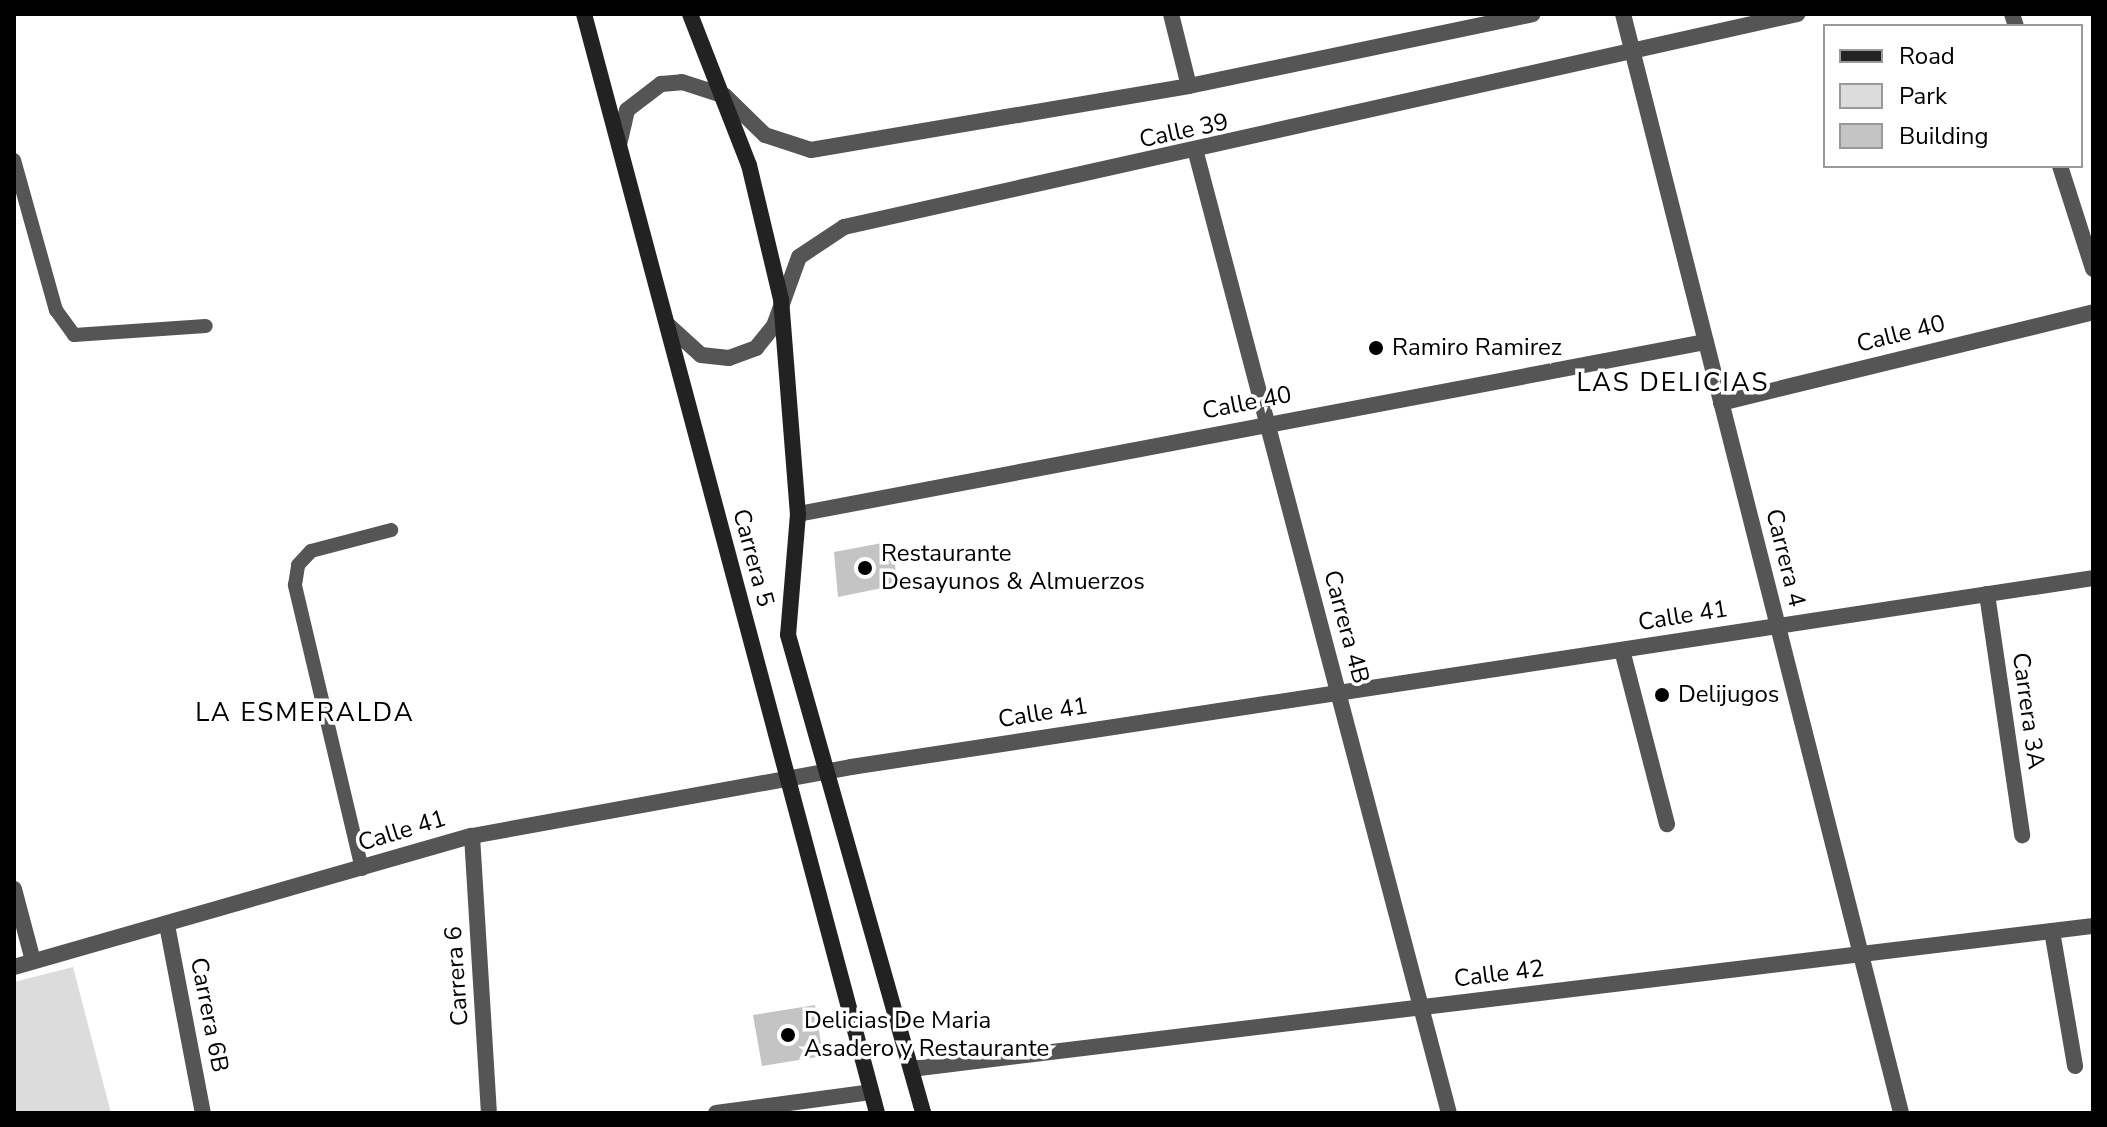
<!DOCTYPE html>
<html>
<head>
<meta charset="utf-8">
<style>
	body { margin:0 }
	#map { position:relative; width:2107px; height:1127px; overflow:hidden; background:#fff; font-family:"Nunito Sans",sans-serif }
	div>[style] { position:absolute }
	.green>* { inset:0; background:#dcdcdc }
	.building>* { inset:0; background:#c4c4c4 }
	.service>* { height:14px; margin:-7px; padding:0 7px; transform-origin:7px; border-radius:7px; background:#555 }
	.minor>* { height:16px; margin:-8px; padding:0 8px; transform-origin:8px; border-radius:8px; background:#555 }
	.tertiary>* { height:16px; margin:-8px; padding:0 8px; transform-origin:8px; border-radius:8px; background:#555 }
	.secondary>* { height:16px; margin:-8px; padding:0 8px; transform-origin:8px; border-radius:8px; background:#222 }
	.dots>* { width:22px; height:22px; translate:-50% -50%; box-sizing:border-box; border:4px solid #fff; border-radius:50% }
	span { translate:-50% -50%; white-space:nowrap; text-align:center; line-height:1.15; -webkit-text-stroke:7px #fff; paint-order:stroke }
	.street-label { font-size:24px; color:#000 }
	.poi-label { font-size:24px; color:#000 }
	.left { translate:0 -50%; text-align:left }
	.neighbourhood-label { font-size:26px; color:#000; letter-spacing:2px }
	.frame { position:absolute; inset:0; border:16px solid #000; pointer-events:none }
	.legend { position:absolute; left:1823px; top:24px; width:260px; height:144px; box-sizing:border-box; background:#fff; border:2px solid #999; margin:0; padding:10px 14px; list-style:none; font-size:24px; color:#000 }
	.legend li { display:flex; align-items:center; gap:16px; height:40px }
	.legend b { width:40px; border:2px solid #999 }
</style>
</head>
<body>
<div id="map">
	<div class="green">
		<i style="clip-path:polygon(73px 967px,111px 1113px,14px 1113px,14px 982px)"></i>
	</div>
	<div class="building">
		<i style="clip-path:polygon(893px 541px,897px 585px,838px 597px,834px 552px)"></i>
		<i style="clip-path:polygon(815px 1005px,823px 1056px,762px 1066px,753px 1015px)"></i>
	</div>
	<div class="service">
		<i style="left:14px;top:160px;width:156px;rotate:74.4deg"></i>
		<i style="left:56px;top:310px;width:31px;rotate:54deg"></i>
		<i style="left:74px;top:335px;width:132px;rotate:-3.9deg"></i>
		<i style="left:362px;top:869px;width:292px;rotate:-103.3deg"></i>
		<i style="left:295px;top:585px;width:20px;rotate:-81deg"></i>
		<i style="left:298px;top:565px;width:19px;rotate:-47deg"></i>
		<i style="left:311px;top:551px;width:83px;rotate:-14.7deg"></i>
	</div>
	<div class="minor">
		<i style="left:1171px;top:14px;width:74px;rotate:76deg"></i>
		<i style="left:1623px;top:14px;width:1134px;rotate:75.8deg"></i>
		<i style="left:2012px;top:14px;width:13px;rotate:72deg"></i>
		<i style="left:1196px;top:153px;width:993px;rotate:75.24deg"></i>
		<i style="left:2060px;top:166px;width:108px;rotate:72.2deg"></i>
		<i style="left:1721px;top:403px;width:383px;rotate:-13.7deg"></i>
		<i style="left:798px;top:514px;width:924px;rotate:-10.73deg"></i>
		<i style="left:1987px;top:594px;width:244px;rotate:81.7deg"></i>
		<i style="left:1622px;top:650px;width:180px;rotate:75.5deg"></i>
		<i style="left:472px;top:836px;width:278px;rotate:86.5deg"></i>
		<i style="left:14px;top:889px;width:74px;rotate:75.2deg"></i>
		<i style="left:167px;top:925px;width:191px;rotate:79.2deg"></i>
		<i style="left:2052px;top:931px;width:137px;rotate:80.3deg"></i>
		<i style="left:14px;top:967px;width:476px;rotate:-16deg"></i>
		<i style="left:472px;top:836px;width:385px;rotate:-10.3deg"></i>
		<i style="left:851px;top:767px;width:1256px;rotate:-8.65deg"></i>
		<i style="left:911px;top:1069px;width:1191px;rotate:-6.9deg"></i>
		<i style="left:716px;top:1113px;width:156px;rotate:-7.7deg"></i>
	</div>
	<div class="tertiary">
		<i style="left:619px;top:145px;width:36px;rotate:-77deg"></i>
		<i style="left:627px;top:110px;width:43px;rotate:-37.4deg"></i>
		<i style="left:661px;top:84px;width:21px;rotate:-5deg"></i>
		<i style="left:682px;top:82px;width:45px;rotate:18deg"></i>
		<i style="left:725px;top:96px;width:56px;rotate:44.3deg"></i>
		<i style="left:765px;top:135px;width:48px;rotate:18.1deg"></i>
		<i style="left:811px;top:150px;width:383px;rotate:-9.6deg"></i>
		<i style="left:1189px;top:86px;width:351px;rotate:-11.8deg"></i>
		<i style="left:669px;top:326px;width:43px;rotate:42.2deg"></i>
		<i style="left:701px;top:355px;width:28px;rotate:6deg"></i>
		<i style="left:729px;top:358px;width:29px;rotate:-20deg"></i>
		<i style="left:756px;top:348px;width:28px;rotate:-51deg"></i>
		<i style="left:774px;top:326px;width:73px;rotate:-70.1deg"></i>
		<i style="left:799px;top:257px;width:54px;rotate:-33.7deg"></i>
		<i style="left:844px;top:227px;width:977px;rotate:-12.6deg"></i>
	</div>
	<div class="secondary">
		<i style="left:584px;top:14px;width:1137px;rotate:75.07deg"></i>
		<i style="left:690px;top:14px;width:162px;rotate:68.7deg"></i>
		<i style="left:749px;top:165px;width:138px;rotate:76.6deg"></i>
		<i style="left:781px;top:299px;width:216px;rotate:85.5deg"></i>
		<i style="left:798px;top:514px;width:121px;rotate:94.7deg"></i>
		<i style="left:788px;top:635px;width:497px;rotate:74.2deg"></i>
	</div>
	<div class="dots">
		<i style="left:1376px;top:348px;background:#000"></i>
		<i style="left:865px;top:568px;background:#000"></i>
		<i style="left:1662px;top:695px;background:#000"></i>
		<i style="left:788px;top:1035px;background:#000"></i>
	</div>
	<div class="street-label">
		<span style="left:1184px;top:131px;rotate:-12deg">Calle 39</span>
		<span style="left:1901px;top:334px;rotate:-14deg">Calle 40</span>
		<span style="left:1247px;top:403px;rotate:-11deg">Calle 40</span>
		<span style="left:753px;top:558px;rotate:75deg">Carrera 5</span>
		<span style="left:1785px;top:558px;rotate:76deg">Carrera 4</span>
		<span style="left:1683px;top:616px;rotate:-9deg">Calle 41</span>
		<span style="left:1346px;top:627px;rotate:75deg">Carrera 4B</span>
		<span style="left:2028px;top:711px;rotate:82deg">Carrera 3A</span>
		<span style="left:1043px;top:713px;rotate:-9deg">Calle 41</span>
		<span style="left:402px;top:831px;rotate:-17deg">Calle 41</span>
		<span style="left:1499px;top:974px;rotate:-7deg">Calle 42</span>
		<span style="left:457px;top:976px;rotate:-94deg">Carrera 6</span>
		<span style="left:209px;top:1015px;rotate:79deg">Carrera 6B</span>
	</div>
	<div class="poi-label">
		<span class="left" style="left:1392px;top:348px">Ramiro Ramirez</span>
		<span class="left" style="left:881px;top:568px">Restaurante<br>Desayunos &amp; Almuerzos</span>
		<span class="left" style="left:1678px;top:695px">Delijugos</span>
		<span class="left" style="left:804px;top:1035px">Delicias De Maria<br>Asadero y Restaurante</span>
	</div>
	<div class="neighbourhood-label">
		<span style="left:1673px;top:383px">LAS DELICIAS</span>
		<span style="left:305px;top:713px">LA ESMERALDA</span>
	</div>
	<div class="frame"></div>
	<ul class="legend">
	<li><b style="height:10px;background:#222"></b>Road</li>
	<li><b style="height:22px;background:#dcdcdc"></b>Park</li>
	<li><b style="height:22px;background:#c4c4c4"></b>Building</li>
	</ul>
</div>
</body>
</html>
